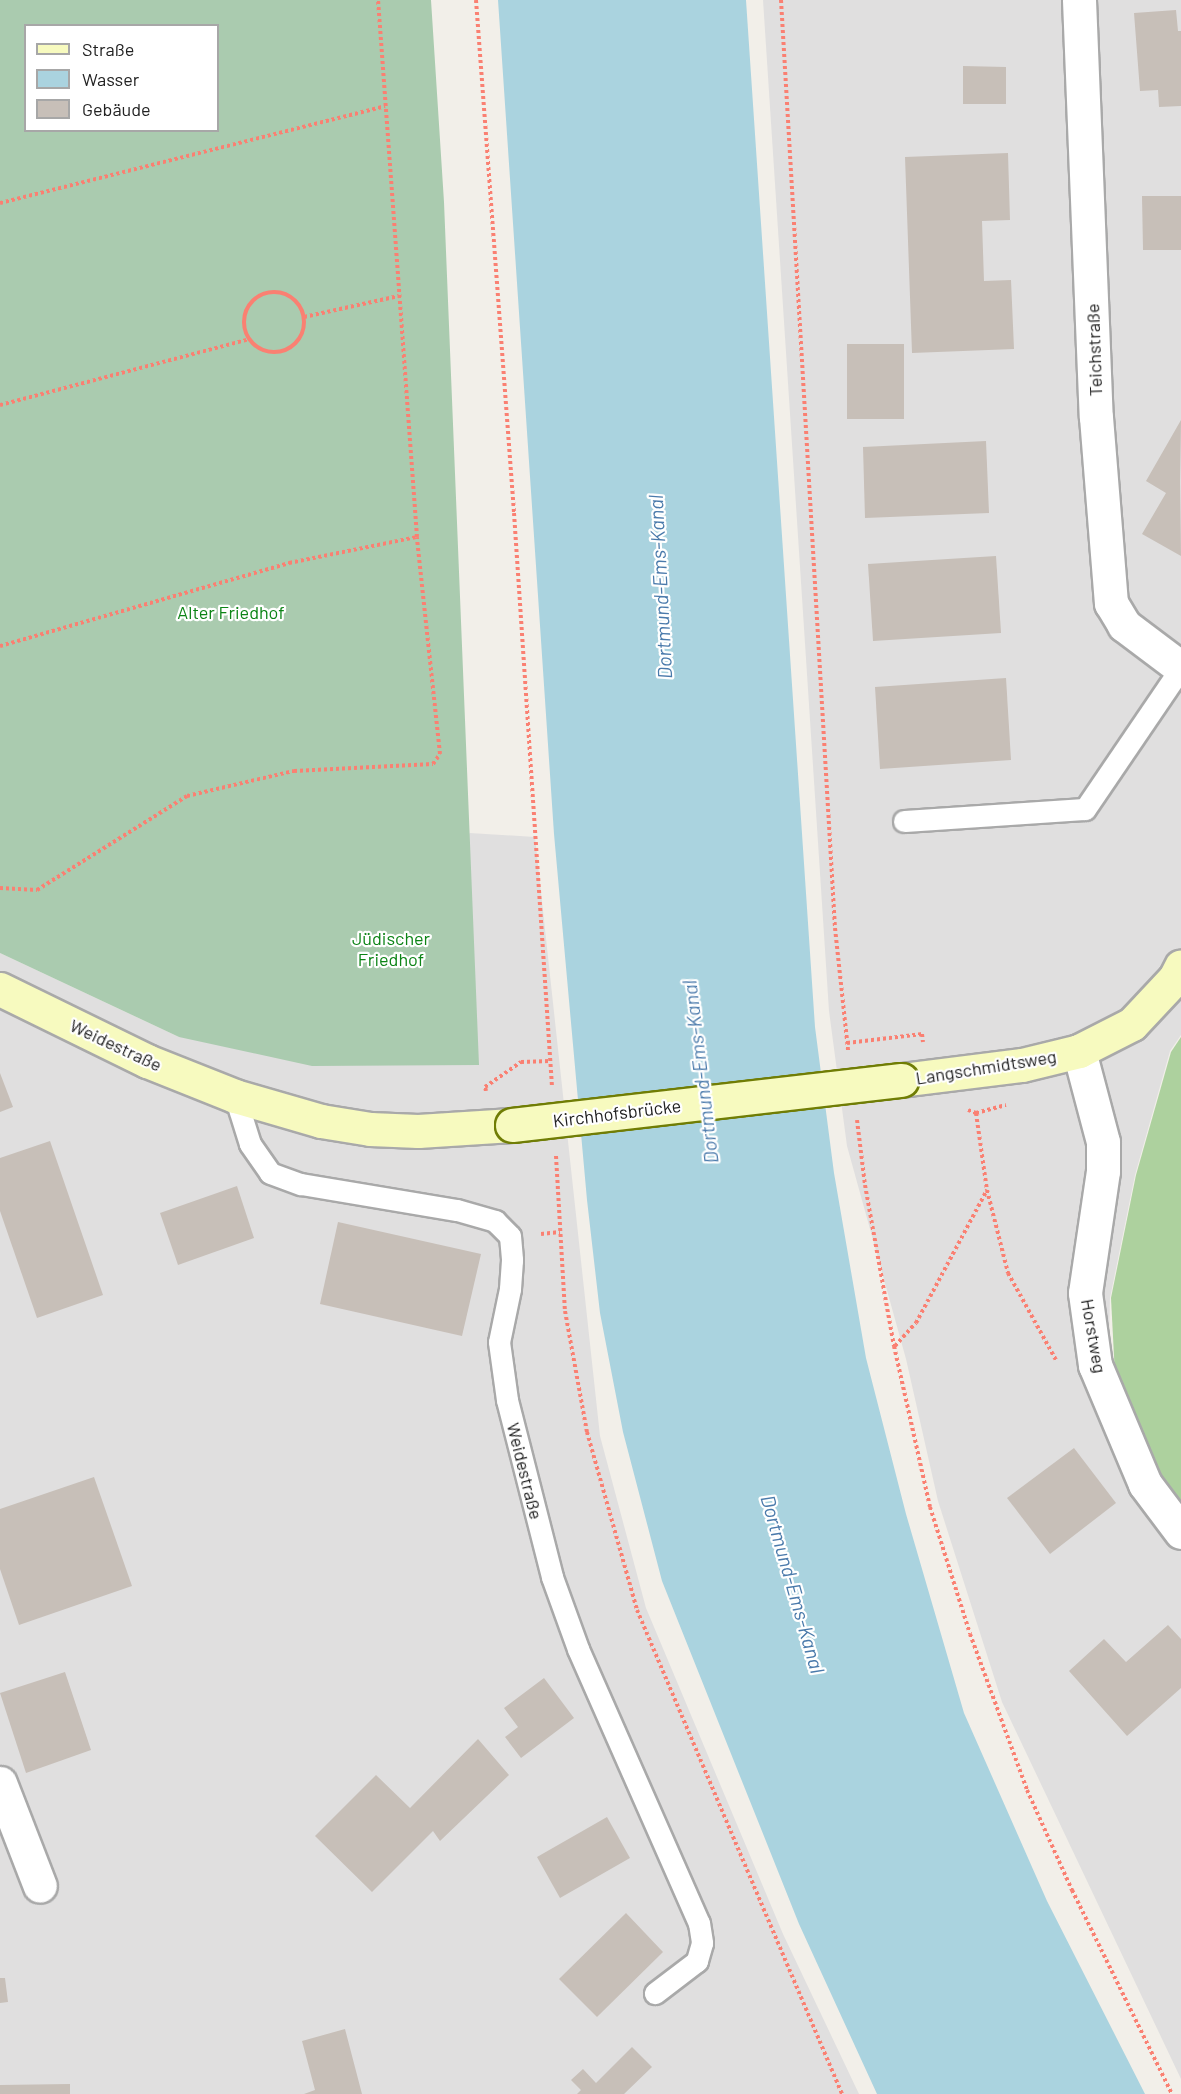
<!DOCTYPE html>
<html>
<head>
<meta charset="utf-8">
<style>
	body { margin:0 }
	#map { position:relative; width:1181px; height:2094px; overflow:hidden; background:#f2efe9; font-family:Barlow,sans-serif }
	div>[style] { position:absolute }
	.residential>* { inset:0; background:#e0dfdf }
	.forest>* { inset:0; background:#add19e }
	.cemetery>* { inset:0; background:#aacbaf }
	.water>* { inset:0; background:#aad3df }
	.building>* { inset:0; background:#c7bfb8 }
	.path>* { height:4px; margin-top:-2px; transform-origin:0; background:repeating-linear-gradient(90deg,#fa8072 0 3px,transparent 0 6px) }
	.path>.ring { margin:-2px; padding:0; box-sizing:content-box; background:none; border:4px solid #fa8072; border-radius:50% }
	.roads { filter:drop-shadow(2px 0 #a9a9a9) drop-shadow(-2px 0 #a9a9a9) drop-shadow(0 2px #a9a9a9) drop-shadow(0 -2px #a9a9a9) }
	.lane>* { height:21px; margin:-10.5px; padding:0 10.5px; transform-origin:10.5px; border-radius:10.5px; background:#fff }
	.street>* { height:33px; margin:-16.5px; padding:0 16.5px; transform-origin:16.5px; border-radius:16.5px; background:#fff }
	.secondary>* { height:33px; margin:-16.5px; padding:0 16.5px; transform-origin:16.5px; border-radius:16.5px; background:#f7fabf }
	.bridges { filter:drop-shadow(2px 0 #707d05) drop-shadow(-2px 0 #707d05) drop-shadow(0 2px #707d05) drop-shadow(0 -2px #707d05) }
	.secondary-bridge>* { height:33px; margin:-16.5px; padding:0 16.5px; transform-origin:16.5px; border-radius:16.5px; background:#f7fabf }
	span { translate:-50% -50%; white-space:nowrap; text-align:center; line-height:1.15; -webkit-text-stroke:4.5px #fff; paint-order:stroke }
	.street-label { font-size:18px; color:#222 }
	.park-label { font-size:18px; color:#0c8416 }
	.water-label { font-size:20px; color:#4a7aab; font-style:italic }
	.legend { position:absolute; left:24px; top:24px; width:195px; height:108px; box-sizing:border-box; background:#fff; border:2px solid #a7a7a7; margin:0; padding:8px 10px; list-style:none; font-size:18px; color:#222 }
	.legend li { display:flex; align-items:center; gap:12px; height:30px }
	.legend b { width:30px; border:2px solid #a7a7a7 }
</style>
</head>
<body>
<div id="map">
	<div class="residential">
		<i style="clip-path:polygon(763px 0,1181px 0,1181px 1035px,1170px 1051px,1135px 1175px,1110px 1298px,1107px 1414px,1181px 1538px,1181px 2079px,1002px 1702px,938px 1501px,906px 1359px,847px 1146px,829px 1011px)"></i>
		<i style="clip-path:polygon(470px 833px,535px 837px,600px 1436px,646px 1608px,783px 1934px,859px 2094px,0 2094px,0 953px,179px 1037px)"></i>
	</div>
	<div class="forest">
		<i style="clip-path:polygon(1181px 1037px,1181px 1528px,1117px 1414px,1111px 1298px,1136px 1175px,1171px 1052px)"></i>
	</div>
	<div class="cemetery">
		<i style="clip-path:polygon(evenodd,0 0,431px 0,444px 202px,479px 1065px,312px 1066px,179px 1037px,0 953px,0 0,26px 26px,218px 26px,218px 130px,26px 130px,26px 26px)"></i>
	</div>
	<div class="water">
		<i style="clip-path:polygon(498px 0,746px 0,815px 1027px,834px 1173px,866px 1358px,906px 1514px,964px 1713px,1047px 1901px,1145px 2094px,877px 2094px,799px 1924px,662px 1581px,623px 1432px,600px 1313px,587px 1200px,554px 834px)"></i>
	</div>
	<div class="building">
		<i style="clip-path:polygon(1176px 10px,1178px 31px,1181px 31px,1181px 106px,1159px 107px,1158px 90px,1140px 91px,1134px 13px)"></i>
		<i style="clip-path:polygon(963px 66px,1006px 67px,1006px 104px,963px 104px)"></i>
		<i style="clip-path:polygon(1008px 153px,1010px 220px,982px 221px,984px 281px,1011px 280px,1014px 349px,912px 353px,905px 157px)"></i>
		<i style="clip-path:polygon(1142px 196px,1181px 196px,1181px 250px,1143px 250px)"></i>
		<i style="clip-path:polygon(847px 344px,904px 344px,904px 419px,847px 419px)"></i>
		<i style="clip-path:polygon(1181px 420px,1180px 482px,1181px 556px,1142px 534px,1166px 493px,1146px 481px)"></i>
		<i style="clip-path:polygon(986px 441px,989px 513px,865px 518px,863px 447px)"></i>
		<i style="clip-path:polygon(996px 556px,1001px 633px,873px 641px,868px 564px)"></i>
		<i style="clip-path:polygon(1006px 678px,1011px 760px,880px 769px,875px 687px)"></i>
		<i style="clip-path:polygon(0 1073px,13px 1107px,0 1112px)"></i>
		<i style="clip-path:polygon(50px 1141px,103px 1295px,37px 1318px,0 1211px,0 1158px)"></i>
		<i style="clip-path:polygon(237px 1186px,254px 1238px,178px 1265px,160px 1213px)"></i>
		<i style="clip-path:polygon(338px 1222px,481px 1254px,462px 1336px,320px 1304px)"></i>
		<i style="clip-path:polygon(1074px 1448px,1116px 1503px,1050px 1554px,1007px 1498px)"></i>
		<i style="clip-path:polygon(94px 1477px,132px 1586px,19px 1625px,0 1569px,0 1509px)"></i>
		<i style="clip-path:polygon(1168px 1625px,1181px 1639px,1181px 1688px,1127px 1736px,1069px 1671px,1104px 1639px,1126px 1662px)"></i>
		<i style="clip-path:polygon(65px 1672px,91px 1750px,26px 1773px,0 1693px)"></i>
		<i style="clip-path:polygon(544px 1678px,574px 1718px,521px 1758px,505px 1737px,518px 1727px,504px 1708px)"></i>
		<i style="clip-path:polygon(478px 1739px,509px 1775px,440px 1841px,433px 1831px,372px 1892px,315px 1836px,376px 1775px,410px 1808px)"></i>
		<i style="clip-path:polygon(607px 1817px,630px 1858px,560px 1898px,537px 1857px)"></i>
		<i style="clip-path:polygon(626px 1913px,663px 1952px,597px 2017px,559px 1979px)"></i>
		<i style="clip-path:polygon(0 1978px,5px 1978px,8px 2002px,0 2003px)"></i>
		<i style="clip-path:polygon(345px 2029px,362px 2094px,304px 2094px,315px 2090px,302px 2041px)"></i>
		<i style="clip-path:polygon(632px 2047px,652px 2067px,624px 2094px,577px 2094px,581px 2090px,571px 2080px,583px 2069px,596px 2083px)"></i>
		<i style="clip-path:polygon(70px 2084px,70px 2094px,0 2094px,0 2085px)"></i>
	</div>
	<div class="path">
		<i style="left:476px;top:0;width:514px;rotate:85.76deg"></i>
		<i style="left:514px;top:513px;width:574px;rotate:86.21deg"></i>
		<i style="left:781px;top:0;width:930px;rotate:86.67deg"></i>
		<i style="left:835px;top:928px;width:123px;rotate:83.9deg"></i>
		<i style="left:0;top:203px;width:397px;rotate:-14.1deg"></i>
		<i class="ring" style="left:244px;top:292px;width:56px;height:56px"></i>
		<i style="left:304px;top:317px;width:97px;rotate:-12.5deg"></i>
		<i style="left:0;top:405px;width:258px;rotate:-14.8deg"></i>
		<i style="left:0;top:646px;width:301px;rotate:-16deg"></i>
		<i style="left:289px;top:563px;width:131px;rotate:-11.5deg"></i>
		<i style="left:0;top:888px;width:37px;rotate:3deg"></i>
		<i style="left:37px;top:890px;width:177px;rotate:-32.1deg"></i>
		<i style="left:187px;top:796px;width:110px;rotate:-13.2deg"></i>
		<i style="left:294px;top:771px;width:139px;rotate:-2.9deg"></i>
		<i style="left:433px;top:764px;width:12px;rotate:-55deg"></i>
		<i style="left:440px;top:754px;width:218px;rotate:-96.1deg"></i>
		<i style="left:417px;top:537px;width:538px;rotate:-94.15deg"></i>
		<i style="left:847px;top:1043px;width:76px;rotate:-6.8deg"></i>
		<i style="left:922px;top:1034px;width:8px;rotate:83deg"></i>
		<i style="left:486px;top:1091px;width:4px;rotate:-104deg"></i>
		<i style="left:485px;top:1087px;width:44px;rotate:-34.8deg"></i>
		<i style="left:521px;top:1062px;width:29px;rotate:-2deg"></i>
		<i style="left:968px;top:1110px;width:9px;rotate:21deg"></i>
		<i style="left:976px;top:1113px;width:31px;rotate:-15deg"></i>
		<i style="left:976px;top:1113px;width:78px;rotate:81.9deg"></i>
		<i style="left:987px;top:1190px;width:86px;rotate:75.8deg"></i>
		<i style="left:1008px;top:1273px;width:99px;rotate:61.1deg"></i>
		<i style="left:857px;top:1120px;width:65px;rotate:83deg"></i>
		<i style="left:865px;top:1185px;width:164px;rotate:79.8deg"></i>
		<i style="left:894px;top:1346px;width:165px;rotate:77.4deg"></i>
		<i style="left:930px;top:1507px;width:133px;rotate:72.5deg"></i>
		<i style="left:970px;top:1634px;width:166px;rotate:69.9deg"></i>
		<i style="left:1027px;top:1790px;width:110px;rotate:65.8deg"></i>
		<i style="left:1072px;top:1890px;width:227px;rotate:63.9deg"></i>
		<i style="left:556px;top:1156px;width:155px;rotate:86.7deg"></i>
		<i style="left:565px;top:1311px;width:123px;rotate:79.7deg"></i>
		<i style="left:587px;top:1432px;width:185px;rotate:74.3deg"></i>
		<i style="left:637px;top:1610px;width:526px;rotate:67.04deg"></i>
		<i style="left:541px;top:1234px;width:19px;rotate:-6deg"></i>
		<i style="left:895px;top:1346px;width:31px;rotate:-48deg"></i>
		<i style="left:916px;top:1323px;width:151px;rotate:-61.9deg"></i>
	</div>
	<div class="roads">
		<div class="lane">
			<i style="left:904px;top:821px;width:181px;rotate:-3.8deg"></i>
			<i style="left:1085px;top:809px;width:171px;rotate:-55.8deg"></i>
			<i style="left:235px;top:1096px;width:50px;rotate:72.6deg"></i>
			<i style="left:250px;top:1144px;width:35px;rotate:55deg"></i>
			<i style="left:270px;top:1173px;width:33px;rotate:20deg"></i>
			<i style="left:301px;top:1184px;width:158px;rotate:9.5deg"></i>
			<i style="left:457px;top:1210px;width:40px;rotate:16deg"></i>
			<i style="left:495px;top:1221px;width:21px;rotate:45deg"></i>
			<i style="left:510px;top:1236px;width:24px;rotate:85deg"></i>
			<i style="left:512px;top:1260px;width:29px;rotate:94deg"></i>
			<i style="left:510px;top:1289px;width:54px;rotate:101.7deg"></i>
			<i style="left:499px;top:1342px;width:59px;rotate:82.1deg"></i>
			<i style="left:507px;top:1400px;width:183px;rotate:75.7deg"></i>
			<i style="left:552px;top:1577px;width:77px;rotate:70.1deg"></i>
			<i style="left:578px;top:1649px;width:300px;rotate:66.2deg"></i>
			<i style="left:699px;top:1923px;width:20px;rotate:81deg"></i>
			<i style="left:702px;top:1943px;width:19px;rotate:106deg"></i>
			<i style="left:697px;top:1961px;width:53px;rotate:142.7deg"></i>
		</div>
		<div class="street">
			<i style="left:1079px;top:0;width:417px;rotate:87.7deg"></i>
			<i style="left:1096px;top:417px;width:187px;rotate:85.4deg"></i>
			<i style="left:1111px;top:603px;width:26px;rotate:59deg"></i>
			<i style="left:1124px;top:625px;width:71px;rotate:37deg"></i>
			<i style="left:1079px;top:1051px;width:94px;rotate:75.2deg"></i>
			<i style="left:1103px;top:1142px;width:29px;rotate:90deg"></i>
			<i style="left:1103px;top:1171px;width:123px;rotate:98.4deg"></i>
			<i style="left:1085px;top:1293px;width:73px;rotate:82.1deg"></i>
			<i style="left:1095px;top:1365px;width:129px;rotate:67.2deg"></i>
			<i style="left:1145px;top:1484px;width:60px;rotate:53.1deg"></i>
			<i style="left:0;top:1783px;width:110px;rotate:68.8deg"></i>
		</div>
		<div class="secondary">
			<i style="left:0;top:989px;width:164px;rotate:26.1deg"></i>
			<i style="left:147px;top:1061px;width:95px;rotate:21.7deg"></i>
			<i style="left:235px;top:1096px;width:90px;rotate:16.2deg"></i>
			<i style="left:321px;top:1121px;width:50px;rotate:9.3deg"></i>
			<i style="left:370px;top:1129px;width:48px;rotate:2.4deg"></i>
			<i style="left:418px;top:1131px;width:94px;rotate:-3.7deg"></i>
			<i style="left:901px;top:1080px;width:122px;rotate:-7.1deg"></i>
			<i style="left:1022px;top:1065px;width:59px;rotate:-13.8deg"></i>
			<i style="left:1079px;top:1051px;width:59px;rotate:-27deg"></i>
			<i style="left:1132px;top:1024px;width:63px;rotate:-46.9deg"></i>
			<i style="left:1175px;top:978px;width:13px;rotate:-63deg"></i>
		</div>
	</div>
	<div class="bridges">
		<div class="secondary-bridge">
			<i style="left:512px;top:1125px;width:392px;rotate:-6.6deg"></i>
		</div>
	</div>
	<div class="street-label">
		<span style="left:1094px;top:350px;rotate:-92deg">Teichstraße</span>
		<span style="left:116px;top:1045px;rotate:25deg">Weidestraße</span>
		<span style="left:986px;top:1067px;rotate:-9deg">Langschmidtsweg</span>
		<span style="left:617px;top:1113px;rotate:-7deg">Kirchhofsbrücke</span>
		<span style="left:1094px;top:1336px;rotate:80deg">Horstweg</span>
		<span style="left:525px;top:1471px;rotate:76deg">Weidestraße</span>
	</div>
	<div class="park-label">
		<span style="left:231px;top:612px">Alter Friedhof</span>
		<span style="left:391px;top:949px">Jüdischer<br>Friedhof</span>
	</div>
	<div class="water-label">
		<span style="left:660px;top:587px;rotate:-93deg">Dortmund-Ems-Kanal</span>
		<span style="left:700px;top:1072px;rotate:-97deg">Dortmund-Ems-Kanal</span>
		<span style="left:793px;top:1584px;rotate:74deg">Dortmund-Ems-Kanal</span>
	</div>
	<ul class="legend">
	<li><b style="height:8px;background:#f7fabf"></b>Straße</li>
	<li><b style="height:16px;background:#aad3df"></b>Wasser</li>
	<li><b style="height:16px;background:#c7bfb8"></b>Gebäude</li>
	</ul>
</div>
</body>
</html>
